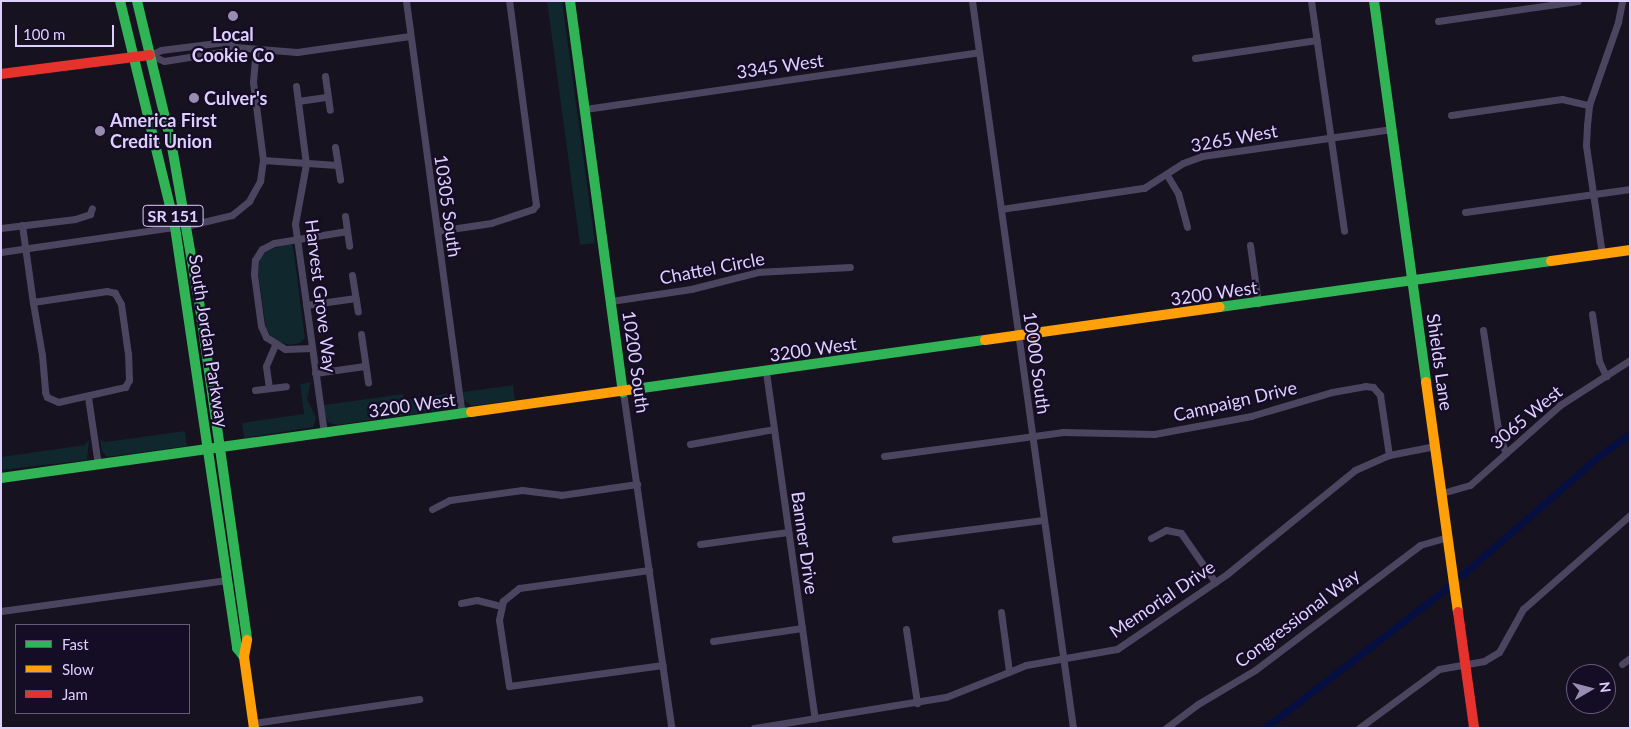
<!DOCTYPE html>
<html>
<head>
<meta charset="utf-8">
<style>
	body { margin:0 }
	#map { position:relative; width:1631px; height:729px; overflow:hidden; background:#16121f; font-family:Lato,sans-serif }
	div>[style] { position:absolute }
	.green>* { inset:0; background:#0f272d }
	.canal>* { height:7px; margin:-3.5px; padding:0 3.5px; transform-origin:3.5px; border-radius:3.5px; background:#060f42 }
	.street>* { height:7px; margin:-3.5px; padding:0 3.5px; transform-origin:3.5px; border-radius:3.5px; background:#4c4560 }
	.fast>* { height:10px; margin:-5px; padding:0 5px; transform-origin:5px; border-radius:5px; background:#30b455 }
	.slow>* { height:10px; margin:-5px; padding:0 5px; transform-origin:5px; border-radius:5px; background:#ff9f0a }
	.jam>* { height:10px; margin:-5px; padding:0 5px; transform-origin:5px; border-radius:5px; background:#e5322d }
	.dots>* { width:14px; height:14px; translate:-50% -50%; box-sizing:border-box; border:2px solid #150c25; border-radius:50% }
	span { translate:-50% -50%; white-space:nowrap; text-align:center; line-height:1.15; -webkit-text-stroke:4.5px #150c25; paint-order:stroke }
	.shield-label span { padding:1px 4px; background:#150c25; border:1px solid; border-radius:4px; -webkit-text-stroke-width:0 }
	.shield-label { font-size:16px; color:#decfff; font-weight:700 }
	.poi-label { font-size:18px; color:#decfff; font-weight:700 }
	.left { translate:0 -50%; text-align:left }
	.street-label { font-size:18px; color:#decfff }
	.frame { position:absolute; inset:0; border:2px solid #decfff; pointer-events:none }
	.legend { position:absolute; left:15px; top:624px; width:175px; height:90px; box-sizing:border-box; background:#150c25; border:1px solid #655a7c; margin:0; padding:6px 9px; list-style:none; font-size:15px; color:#decfff }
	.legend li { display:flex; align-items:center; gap:10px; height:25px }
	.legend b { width:25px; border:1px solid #655a7c }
	.north { position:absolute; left:1566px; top:664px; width:50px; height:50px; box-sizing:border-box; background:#150c25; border:1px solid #655a7c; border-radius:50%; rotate:82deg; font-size:14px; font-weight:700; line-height:20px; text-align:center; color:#decfff }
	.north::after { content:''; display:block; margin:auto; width:18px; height:22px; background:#988db1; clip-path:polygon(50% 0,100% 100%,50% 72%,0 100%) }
	.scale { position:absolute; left:15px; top:25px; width:99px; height:22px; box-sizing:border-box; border:2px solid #decfff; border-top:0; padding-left:6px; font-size:15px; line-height:18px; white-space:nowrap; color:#decfff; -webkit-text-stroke:4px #150c25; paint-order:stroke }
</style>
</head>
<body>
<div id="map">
	<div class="green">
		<i style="clip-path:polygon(547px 1px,562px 1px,595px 243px,580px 245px)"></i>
		<i style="clip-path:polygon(288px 244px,293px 246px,305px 338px,300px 343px,289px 345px,274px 340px,266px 329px,258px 271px,260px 259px,266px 251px)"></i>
		<i style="clip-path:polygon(311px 382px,307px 399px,316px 418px,313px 427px,244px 438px,242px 423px,304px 414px,300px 384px)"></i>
		<i style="clip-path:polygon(513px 385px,515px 400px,471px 406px,464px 400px,463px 392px)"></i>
		<i style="clip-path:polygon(453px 393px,454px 404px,448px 409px,336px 425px,328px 422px,325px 415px,324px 405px,403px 394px,404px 400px)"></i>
		<i style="clip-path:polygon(185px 431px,187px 446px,107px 457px,102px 451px,100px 439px,105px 442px)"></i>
		<i style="clip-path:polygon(89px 440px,87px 460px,1px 470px,1px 457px,85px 445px)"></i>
	</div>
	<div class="canal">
		<i style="left:1462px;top:575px;width:183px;rotate:-41deg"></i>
		<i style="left:1600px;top:455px;width:37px;rotate:-35deg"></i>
		<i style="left:1265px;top:728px;width:230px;rotate:-37.6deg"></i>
	</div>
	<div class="street">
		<i style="left:406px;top:1px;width:417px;rotate:82.3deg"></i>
		<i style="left:972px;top:1px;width:734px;rotate:82.09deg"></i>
		<i style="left:1311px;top:1px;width:232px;rotate:81.8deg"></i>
		<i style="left:1438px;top:21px;width:141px;rotate:-8.1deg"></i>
		<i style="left:150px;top:55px;width:12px;rotate:-24deg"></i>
		<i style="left:161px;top:50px;width:64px;rotate:-7.1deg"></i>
		<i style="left:225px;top:42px;width:11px;rotate:27deg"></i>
		<i style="left:235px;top:47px;width:62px;rotate:4.6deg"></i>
		<i style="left:297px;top:52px;width:114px;rotate:-8.1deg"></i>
		<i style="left:150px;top:55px;width:15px;rotate:23deg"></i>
		<i style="left:164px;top:61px;width:64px;rotate:-9deg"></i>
		<i style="left:227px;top:51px;width:9px;rotate:-27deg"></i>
		<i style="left:1195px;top:58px;width:123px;rotate:-8.4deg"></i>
		<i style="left:325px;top:76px;width:34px;rotate:82deg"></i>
		<i style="left:296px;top:86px;width:79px;rotate:82.7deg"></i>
		<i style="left:306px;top:164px;width:61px;rotate:100.4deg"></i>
		<i style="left:295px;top:224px;width:212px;rotate:82.1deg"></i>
		<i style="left:298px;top:101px;width:30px;rotate:-8deg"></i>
		<i style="left:585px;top:109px;width:398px;rotate:-8.2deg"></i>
		<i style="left:1451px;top:115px;width:112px;rotate:-8.2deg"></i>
		<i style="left:1562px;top:99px;width:28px;rotate:13deg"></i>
		<i style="left:335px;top:147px;width:33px;rotate:81deg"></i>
		<i style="left:263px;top:160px;width:74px;rotate:3.9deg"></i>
		<i style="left:1167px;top:175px;width:21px;rotate:59deg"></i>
		<i style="left:1178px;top:193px;width:35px;rotate:75deg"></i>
		<i style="left:1001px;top:209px;width:145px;rotate:-8.4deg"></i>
		<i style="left:1144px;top:188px;width:46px;rotate:-32.7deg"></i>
		<i style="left:1183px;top:163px;width:20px;rotate:-20deg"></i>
		<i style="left:1202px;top:156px;width:192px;rotate:-8.1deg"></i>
		<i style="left:1465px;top:212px;width:167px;rotate:-7.9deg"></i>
		<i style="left:345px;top:216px;width:30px;rotate:82deg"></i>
		<i style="left:22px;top:225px;width:79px;rotate:82deg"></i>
		<i style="left:33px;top:303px;width:53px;rotate:80.2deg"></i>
		<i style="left:42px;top:355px;width:37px;rotate:85deg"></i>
		<i style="left:45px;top:392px;width:5px;rotate:68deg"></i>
		<i style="left:47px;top:397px;width:12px;rotate:24deg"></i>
		<i style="left:58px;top:402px;width:69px;rotate:-12.6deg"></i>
		<i style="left:125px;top:387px;width:8px;rotate:-60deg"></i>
		<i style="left:129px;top:380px;width:26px;rotate:-92deg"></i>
		<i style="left:128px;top:354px;width:50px;rotate:-98deg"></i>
		<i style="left:121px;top:304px;width:13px;rotate:-119deg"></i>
		<i style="left:115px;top:293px;width:8px;rotate:-166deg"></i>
		<i style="left:107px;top:291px;width:75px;rotate:171.5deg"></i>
		<i style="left:186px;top:226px;width:47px;rotate:-13.4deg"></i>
		<i style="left:232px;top:215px;width:22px;rotate:-39deg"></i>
		<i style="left:249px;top:201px;width:23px;rotate:-61deg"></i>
		<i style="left:260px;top:181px;width:21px;rotate:-82deg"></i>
		<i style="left:263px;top:160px;width:79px;rotate:-97.3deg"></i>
		<i style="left:253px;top:82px;width:32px;rotate:-85deg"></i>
		<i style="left:1px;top:228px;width:75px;rotate:-6.9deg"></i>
		<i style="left:75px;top:219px;width:16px;rotate:-18deg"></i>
		<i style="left:90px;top:214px;width:6px;rotate:-72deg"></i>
		<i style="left:437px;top:231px;width:55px;rotate:-8.4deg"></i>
		<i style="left:491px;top:223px;width:44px;rotate:-18.4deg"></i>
		<i style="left:533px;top:209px;width:5px;rotate:-53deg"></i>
		<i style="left:536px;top:205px;width:206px;rotate:-97.5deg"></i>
		<i style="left:1250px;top:245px;width:59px;rotate:82.1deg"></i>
		<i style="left:1px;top:252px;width:176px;rotate:-8.2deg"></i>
		<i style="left:1602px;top:254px;width:110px;rotate:-98.4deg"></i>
		<i style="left:1586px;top:145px;width:20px;rotate:-87deg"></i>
		<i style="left:1587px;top:125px;width:20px;rotate:-84deg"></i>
		<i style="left:1589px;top:105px;width:88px;rotate:-70.7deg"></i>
		<i style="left:1618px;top:22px;width:21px;rotate:-79deg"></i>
		<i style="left:352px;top:275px;width:37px;rotate:81deg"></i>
		<i style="left:611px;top:301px;width:81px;rotate:-8.5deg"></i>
		<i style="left:691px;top:289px;width:69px;rotate:-14.2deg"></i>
		<i style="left:758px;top:272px;width:92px;rotate:-3.1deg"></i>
		<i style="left:306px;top:305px;width:50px;rotate:-8deg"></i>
		<i style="left:1592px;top:314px;width:48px;rotate:81.5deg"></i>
		<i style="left:1599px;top:361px;width:17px;rotate:65deg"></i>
		<i style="left:1483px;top:330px;width:107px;rotate:81.4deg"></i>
		<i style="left:1499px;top:436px;width:18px;rotate:68deg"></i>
		<i style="left:361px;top:334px;width:49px;rotate:81.7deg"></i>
		<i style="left:312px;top:348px;width:27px;rotate:178deg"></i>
		<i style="left:285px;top:349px;width:22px;rotate:-148deg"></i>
		<i style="left:266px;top:337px;width:12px;rotate:-114deg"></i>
		<i style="left:261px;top:326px;width:52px;rotate:-97.7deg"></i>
		<i style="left:254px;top:274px;width:14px;rotate:-86deg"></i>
		<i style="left:255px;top:260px;width:13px;rotate:-58deg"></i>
		<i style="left:262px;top:249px;width:13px;rotate:-27deg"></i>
		<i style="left:274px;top:243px;width:74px;rotate:-9.3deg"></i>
		<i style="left:766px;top:372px;width:350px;rotate:82deg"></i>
		<i style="left:315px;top:373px;width:50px;rotate:-8deg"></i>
		<i style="left:269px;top:388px;width:22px;rotate:-98deg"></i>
		<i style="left:266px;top:366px;width:23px;rotate:-67deg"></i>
		<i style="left:255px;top:390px;width:31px;rotate:-7deg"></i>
		<i style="left:623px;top:392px;width:338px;rotate:81.8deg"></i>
		<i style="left:88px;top:397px;width:69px;rotate:81.6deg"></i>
		<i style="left:690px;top:444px;width:85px;rotate:-10.1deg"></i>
		<i style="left:884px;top:456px;width:181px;rotate:-7.6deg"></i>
		<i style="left:1063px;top:432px;width:91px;rotate:1.3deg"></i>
		<i style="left:1154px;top:434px;width:99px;rotate:-10.5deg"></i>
		<i style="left:1251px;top:416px;width:84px;rotate:-16.5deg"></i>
		<i style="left:1332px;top:392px;width:34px;rotate:-10deg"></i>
		<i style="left:1365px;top:386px;width:8px;rotate:7deg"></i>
		<i style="left:1373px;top:387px;width:11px;rotate:49deg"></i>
		<i style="left:1380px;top:395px;width:61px;rotate:81.5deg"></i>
		<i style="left:1442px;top:493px;width:29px;rotate:-16deg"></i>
		<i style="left:1470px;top:485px;width:120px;rotate:-41.6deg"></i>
		<i style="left:1560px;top:405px;width:83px;rotate:-32.7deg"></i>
		<i style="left:432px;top:509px;width:20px;rotate:-27deg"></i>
		<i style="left:450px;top:500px;width:73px;rotate:-7.9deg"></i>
		<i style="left:522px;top:490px;width:39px;rotate:7deg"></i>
		<i style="left:561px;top:495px;width:77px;rotate:-8.2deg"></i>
		<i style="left:1151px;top:538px;width:17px;rotate:-28deg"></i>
		<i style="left:1166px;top:530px;width:15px;rotate:11deg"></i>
		<i style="left:1181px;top:533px;width:60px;rotate:55.2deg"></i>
		<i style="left:895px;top:539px;width:149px;rotate:-7.3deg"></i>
		<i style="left:700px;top:544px;width:89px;rotate:-7.8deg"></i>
		<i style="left:649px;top:570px;width:131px;rotate:172.1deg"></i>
		<i style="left:519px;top:588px;width:21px;rotate:141deg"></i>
		<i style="left:503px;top:601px;width:19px;rotate:102deg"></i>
		<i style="left:499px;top:620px;width:67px;rotate:81.4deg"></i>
		<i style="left:509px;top:686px;width:155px;rotate:-7.8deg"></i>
		<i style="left:461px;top:603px;width:16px;rotate:-11deg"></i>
		<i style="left:477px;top:600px;width:25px;rotate:14deg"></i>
		<i style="left:1px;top:611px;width:228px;rotate:-7.8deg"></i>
		<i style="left:1001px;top:612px;width:60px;rotate:82.3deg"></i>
		<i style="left:906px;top:629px;width:75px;rotate:81.5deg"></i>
		<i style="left:713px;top:641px;width:90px;rotate:-8.3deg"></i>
		<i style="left:1622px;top:664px;width:10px;rotate:-37deg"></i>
		<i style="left:253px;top:723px;width:168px;rotate:-8.2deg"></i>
		<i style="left:754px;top:728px;width:194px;rotate:-9.2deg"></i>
		<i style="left:946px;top:697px;width:86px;rotate:-21.8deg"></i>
		<i style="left:1026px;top:665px;width:92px;rotate:-10deg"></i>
		<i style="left:1117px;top:649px;width:133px;rotate:-34.3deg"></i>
		<i style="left:1227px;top:574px;width:165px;rotate:-39.1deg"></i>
		<i style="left:1355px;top:470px;width:37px;rotate:-24deg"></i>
		<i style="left:1389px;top:455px;width:47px;rotate:-11.1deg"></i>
		<i style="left:1166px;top:728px;width:40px;rotate:-37deg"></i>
		<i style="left:1198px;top:704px;width:66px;rotate:-30.8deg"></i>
		<i style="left:1255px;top:670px;width:207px;rotate:-37.1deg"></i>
		<i style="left:1420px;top:545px;width:29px;rotate:-16deg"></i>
		<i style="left:1359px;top:728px;width:99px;rotate:-36.4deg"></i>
		<i style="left:1439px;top:669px;width:46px;rotate:-10.1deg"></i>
		<i style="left:1484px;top:661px;width:17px;rotate:-31deg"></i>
		<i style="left:1499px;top:652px;width:49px;rotate:-60.8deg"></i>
		<i style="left:1523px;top:609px;width:142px;rotate:-41.3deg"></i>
	</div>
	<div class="fast">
		<i style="left:120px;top:1px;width:233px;rotate:76.3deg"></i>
		<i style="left:175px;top:227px;width:426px;rotate:81.6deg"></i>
		<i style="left:237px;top:648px;width:11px;rotate:52deg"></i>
		<i style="left:137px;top:1px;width:150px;rotate:76.5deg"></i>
		<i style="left:172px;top:147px;width:156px;rotate:80.1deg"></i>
		<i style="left:199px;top:301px;width:342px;rotate:81.9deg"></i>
		<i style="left:570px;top:1px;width:395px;rotate:82.3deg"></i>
		<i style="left:1374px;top:1px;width:385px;rotate:82.2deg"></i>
		<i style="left:1220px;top:307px;width:334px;rotate:-7.9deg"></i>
		<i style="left:628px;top:390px;width:360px;rotate:-8deg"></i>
		<i style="left:1px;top:478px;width:475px;rotate:-8deg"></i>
	</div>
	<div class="slow">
		<i style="left:1551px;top:261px;width:80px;rotate:-7.9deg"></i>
		<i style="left:985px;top:340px;width:237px;rotate:-8deg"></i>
		<i style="left:1426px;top:382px;width:232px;rotate:82.1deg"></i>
		<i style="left:471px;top:412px;width:159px;rotate:-8deg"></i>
		<i style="left:247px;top:640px;width:17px;rotate:100deg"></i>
		<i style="left:244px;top:657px;width:72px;rotate:82deg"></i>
	</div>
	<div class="jam">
		<i style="left:1px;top:74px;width:150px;rotate:-7.3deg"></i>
		<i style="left:1458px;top:612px;width:117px;rotate:82.1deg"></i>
	</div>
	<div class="dots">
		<i style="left:233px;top:16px;background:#988db1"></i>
		<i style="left:194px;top:98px;background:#988db1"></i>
		<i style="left:100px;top:131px;background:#988db1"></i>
	</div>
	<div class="shield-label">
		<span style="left:173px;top:216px">SR 151</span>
	</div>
	<div class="poi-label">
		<span style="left:233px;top:45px">Local<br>Cookie Co</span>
		<span class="left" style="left:204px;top:98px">Culver's</span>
		<span class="left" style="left:110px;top:131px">America First<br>Credit Union</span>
	</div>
	<div class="street-label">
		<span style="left:780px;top:66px;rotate:-8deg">3345 West</span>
		<span style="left:1234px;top:138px;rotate:-10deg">3265 West</span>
		<span style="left:448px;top:206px;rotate:82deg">10305 South</span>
		<span style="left:712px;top:268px;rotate:-11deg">Chattel Circle</span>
		<span style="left:1214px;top:293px;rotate:-8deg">3200 West</span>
		<span style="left:321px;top:296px;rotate:83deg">Harvest Grove Way</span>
		<span style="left:209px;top:341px;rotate:81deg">South Jordan Parkway</span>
		<span style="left:813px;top:349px;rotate:-8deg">3200 West</span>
		<span style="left:636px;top:362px;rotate:82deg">10200 South</span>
		<span style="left:1440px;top:362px;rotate:82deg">Shields Lane</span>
		<span style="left:1037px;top:363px;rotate:82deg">10000 South</span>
		<span style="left:1235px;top:401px;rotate:-13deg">Campaign Drive</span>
		<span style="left:412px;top:405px;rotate:-8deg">3200 West</span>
		<span style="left:1526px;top:417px;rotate:-40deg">3065 West</span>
		<span style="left:805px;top:543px;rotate:82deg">Banner Drive</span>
		<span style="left:1162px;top:599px;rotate:-34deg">Memorial Drive</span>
		<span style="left:1297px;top:618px;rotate:-37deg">Congressional Way</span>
	</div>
	<div class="frame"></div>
	<ul class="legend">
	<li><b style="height:6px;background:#30b455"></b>Fast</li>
	<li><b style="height:6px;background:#ff9f0a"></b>Slow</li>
	<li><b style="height:6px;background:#e5322d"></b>Jam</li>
	</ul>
	<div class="north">N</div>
	<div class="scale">100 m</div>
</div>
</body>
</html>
